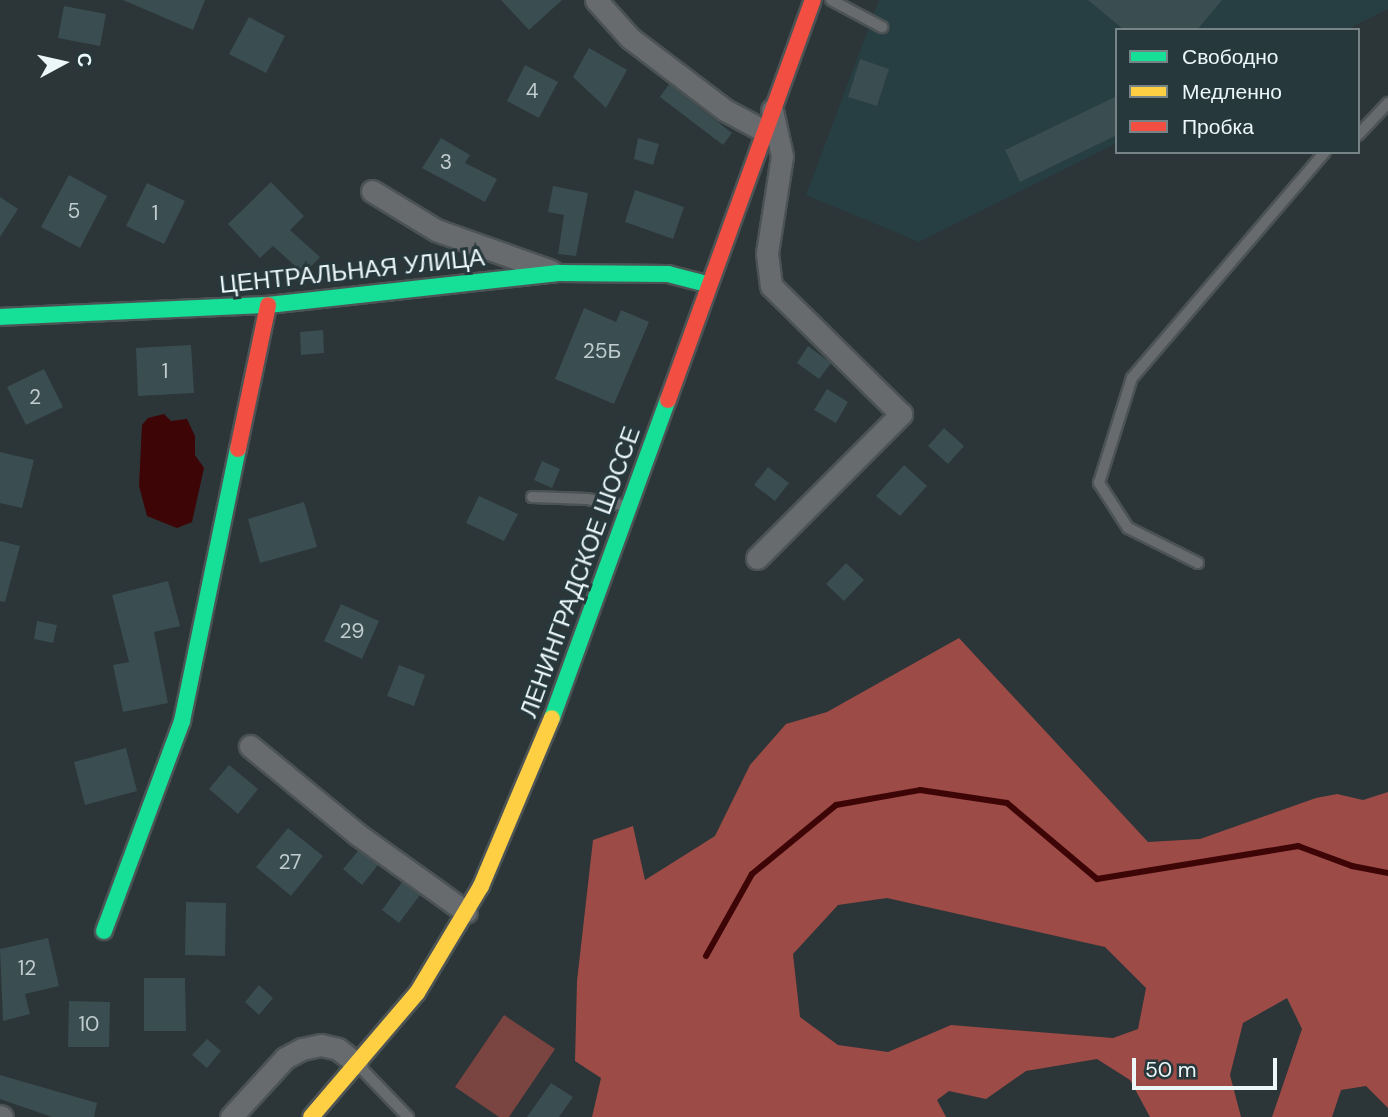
<!DOCTYPE html>
<html>
<head>
<meta charset="utf-8">
<style>
	body { margin:0 }
	#map { position:relative; width:1388px; height:1117px; overflow:hidden; background:#2c3537; font-family:"DM Sans",sans-serif }
	div>[style] { position:absolute }
	.built>* { inset:0; background:#273e43 }
	.green>* { inset:0; background:#7a4541 }
	.forest>* { inset:0; background:#9c4b46 }
	.water>* { inset:0; background:#3e0506 }
	.stream>* { height:6px; margin:-3px; padding:0 3px; transform-origin:3px; border-radius:3px; background:#3e0506 }
	.building>* { inset:0; background:#3a4d51 }
	.roads { filter:drop-shadow(2px 0 #4c5355) drop-shadow(-2px 0 #4c5355) drop-shadow(0 2px #4c5355) drop-shadow(0 -2px #4c5355) }
	.lane>* { height:10px; margin:-5px; padding:0 5px; transform-origin:5px; border-radius:5px; background:#686b6d }
	.street>* { height:21px; margin:-10.5px; padding:0 10.5px; transform-origin:10.5px; border-radius:10.5px; background:#686b6d }
	.fast>* { height:16px; margin:-8px; padding:0 8px; transform-origin:8px; border-radius:8px; background:#16e098 }
	.slow>* { height:16px; margin:-8px; padding:0 8px; transform-origin:8px; border-radius:8px; background:#ffcf43 }
	.jam>* { height:16px; margin:-8px; padding:0 8px; transform-origin:8px; border-radius:8px; background:#f24e42 }
	span { translate:-50% -50%; white-space:nowrap; text-align:center; line-height:1.15; -webkit-text-stroke:6px #27383c; paint-order:stroke }
	.number-label { font-size:21px; color:#c0cccf }
	.number-label span { -webkit-text-stroke-width:0 }
	.street-label { font-size:24px; color:#ecf7f9 }
	.legend { position:absolute; left:1115px; top:28px; width:245px; height:126px; box-sizing:border-box; background:#27383c; border:2px solid #768488; margin:0; padding:9px 12px; list-style:none; font-size:21px; color:#ecf7f9 }
	.legend li { display:flex; align-items:center; gap:14px; height:35px }
	.legend b { width:35px; border:2px solid #768488 }
	.north { position:absolute; left:28px; top:28px; width:70px; height:70px; -webkit-text-stroke:5px #27383c; paint-order:stroke; rotate:82deg; font-size:19px; font-weight:700; line-height:28px; text-align:center; color:#ecf7f9 }
	.north::after { content:''; display:block; margin:auto; width:24px; height:32px; background:#ecf7f9; clip-path:polygon(50% 0,100% 100%,50% 72%,0 100%) }
	.scale { position:absolute; left:1132px; top:1058px; width:145px; height:32px; box-sizing:border-box; border:4px solid #ecf7f9; border-top:0; padding-left:9px; font-size:21px; line-height:24px; white-space:nowrap; color:#ecf7f9; -webkit-text-stroke:5px #27383c; paint-order:stroke }
</style>
</head>
<body>
<div id="map">
	<div class="built">
		<i style="clip-path:polygon(879px 0,1388px 0,1388px 9px,1346px 30px,1117px 30px,1117px 143px,919px 242px,806px 195px)"></i>
	</div>
	<div class="green">
		<i style="clip-path:polygon(504px 1015px,555px 1049px,509px 1117px,499px 1117px,455px 1087px)"></i>
	</div>
	<div class="forest">
		<i style="clip-path:polygon(evenodd,959px 638px,1148px 842px,1200px 839px,1316px 798px,1337px 794px,1363px 800px,1388px 792px,1388px 1108px,1366px 1086px,1341px 1090px,1332px 1117px,1272px 1117px,1302px 1029px,1287px 998px,1243px 1023px,1230px 1075px,1241px 1117px,1150px 1117px,1130px 1080px,1097px 1059px,1026px 1071px,986px 1099px,949px 1091px,937px 1100px,946px 1117px,592px 1117px,601px 1078px,575px 1061px,577px 981px,593px 840px,633px 826px,645px 880px,715px 836px,750px 765px,786px 724px,827px 712px,959px 638px,887px 898px,1105px 947px,1146px 988px,1138px 1029px,1113px 1038px,951px 1025px,888px 1052px,838px 1045px,800px 1017px,793px 954px,838px 905px,887px 898px)"></i>
	</div>
	<div class="water">
		<i style="clip-path:polygon(164px 414px,171px 421px,187px 419px,195px 436px,195px 455px,204px 468px,192px 522px,177px 528px,147px 516px,139px 486px,142px 425px,148px 418px)"></i>
	</div>
	<div class="stream">
		<i style="left:706px;top:956px;width:94px;rotate:-60.7deg"></i>
		<i style="left:752px;top:874px;width:109px;rotate:-39.4deg"></i>
		<i style="left:836px;top:805px;width:85px;rotate:-10.1deg"></i>
		<i style="left:920px;top:790px;width:88px;rotate:8.5deg"></i>
		<i style="left:1007px;top:803px;width:118px;rotate:40.2deg"></i>
		<i style="left:1097px;top:879px;width:204px;rotate:-9.3deg"></i>
		<i style="left:1298px;top:846px;width:58px;rotate:20.3deg"></i>
		<i style="left:1352px;top:866px;width:37px;rotate:11deg"></i>
	</div>
	<div class="building">
		<i style="clip-path:polygon(123px 0,205px 0,193px 30px)"></i>
		<i style="clip-path:polygon(501px 0,562px 0,529px 30px)"></i>
		<i style="clip-path:polygon(1088px 0,1222px 0,1197px 30px,1124px 30px)"></i>
		<i style="clip-path:polygon(64px 6px,106px 14px,100px 46px,58px 38px)"></i>
		<i style="clip-path:polygon(249px 17px,285px 36px,266px 73px,229px 54px)"></i>
		<i style="clip-path:polygon(589px 48px,627px 70px,606px 108px,573px 77px)"></i>
		<i style="clip-path:polygon(860px 59px,889px 69px,877px 106px,848px 97px)"></i>
		<i style="clip-path:polygon(525px 65px,558px 82px,539px 118px,507px 101px)"></i>
		<i style="clip-path:polygon(669px 84px,732px 133px,723px 145px,660px 97px)"></i>
		<i style="clip-path:polygon(1117px 96px,1117px 135px,1020px 182px,1005px 150px)"></i>
		<i style="clip-path:polygon(441px 138px,470px 155px,465px 163px,497px 179px,485px 202px,422px 168px)"></i>
		<i style="clip-path:polygon(638px 138px,659px 144px,653px 165px,634px 159px)"></i>
		<i style="clip-path:polygon(69px 175px,107px 196px,80px 248px,41px 227px)"></i>
		<i style="clip-path:polygon(271px 182px,304px 216px,290px 230px,320px 257px,304px 274px,273px 246px,260px 258px,228px 224px)"></i>
		<i style="clip-path:polygon(147px 183px,185px 201px,164px 244px,126px 226px)"></i>
		<i style="clip-path:polygon(553px 186px,588px 193px,576px 256px,558px 254px,564px 215px,548px 212px)"></i>
		<i style="clip-path:polygon(635px 190px,684px 207px,673px 239px,625px 222px)"></i>
		<i style="clip-path:polygon(0 197px,18px 209px,0 237px)"></i>
		<i style="clip-path:polygon(584px 308px,616px 322px,621px 310px,649px 322px,614px 404px,555px 379px)"></i>
		<i style="clip-path:polygon(323px 330px,324px 353px,301px 355px,300px 332px)"></i>
		<i style="clip-path:polygon(191px 345px,194px 393px,138px 396px,136px 348px)"></i>
		<i style="clip-path:polygon(808px 346px,831px 363px,819px 379px,797px 363px)"></i>
		<i style="clip-path:polygon(44px 369px,63px 407px,26px 425px,7px 387px)"></i>
		<i style="clip-path:polygon(827px 389px,848px 402px,836px 423px,814px 410px)"></i>
		<i style="clip-path:polygon(944px 428px,964px 446px,948px 464px,928px 446px)"></i>
		<i style="clip-path:polygon(0 452px,34px 460px,22px 508px,0 503px)"></i>
		<i style="clip-path:polygon(542px 461px,560px 469px,552px 488px,534px 480px)"></i>
		<i style="clip-path:polygon(904px 465px,927px 486px,900px 516px,876px 496px)"></i>
		<i style="clip-path:polygon(768px 467px,789px 483px,775px 501px,754px 485px)"></i>
		<i style="clip-path:polygon(479px 496px,518px 514px,504px 541px,466px 523px)"></i>
		<i style="clip-path:polygon(304px 502px,317px 547px,260px 563px,248px 519px)"></i>
		<i style="clip-path:polygon(0 541px,20px 546px,5px 602px,0 601px)"></i>
		<i style="clip-path:polygon(846px 563px,864px 580px,844px 601px,826px 584px)"></i>
		<i style="clip-path:polygon(168px 581px,180px 626px,154px 632px,168px 703px,123px 712px,113px 665px,129px 662px,112px 595px)"></i>
		<i style="clip-path:polygon(341px 604px,379px 621px,362px 659px,324px 641px)"></i>
		<i style="clip-path:polygon(37px 621px,57px 625px,53px 643px,34px 639px)"></i>
		<i style="clip-path:polygon(399px 665px,425px 675px,414px 706px,387px 696px)"></i>
		<i style="clip-path:polygon(126px 748px,137px 791px,85px 805px,74px 762px)"></i>
		<i style="clip-path:polygon(229px 765px,258px 789px,238px 814px,209px 789px)"></i>
		<i style="clip-path:polygon(288px 828px,323px 856px,291px 896px,256px 867px)"></i>
		<i style="clip-path:polygon(358px 851px,378px 865px,362px 885px,343px 869px)"></i>
		<i style="clip-path:polygon(402px 882px,420px 895px,399px 923px,382px 910px)"></i>
		<i style="clip-path:polygon(186px 902px,226px 903px,225px 956px,185px 955px)"></i>
		<i style="clip-path:polygon(48px 938px,59px 986px,25px 994px,30px 1014px,3px 1021px,0 949px)"></i>
		<i style="clip-path:polygon(144px 978px,185px 978px,186px 1031px,144px 1031px)"></i>
		<i style="clip-path:polygon(259px 985px,273px 998px,259px 1015px,245px 1002px)"></i>
		<i style="clip-path:polygon(69px 1001px,110px 1002px,109px 1047px,68px 1047px)"></i>
		<i style="clip-path:polygon(207px 1039px,221px 1051px,207px 1068px,192px 1055px)"></i>
		<i style="clip-path:polygon(0 1075px,97px 1103px,94px 1117px,52px 1117px,0 1099px)"></i>
		<i style="clip-path:polygon(551px 1083px,573px 1097px,559px 1117px,527px 1117px)"></i>
	</div>
	<div class="roads">
		<div class="lane">
			<i style="left:831px;top:0;width:58px;rotate:27.9deg"></i>
			<i style="left:1358px;top:135px;width:44px;rotate:-46.8deg"></i>
			<i style="left:532px;top:497px;width:55px;rotate:2.1deg"></i>
			<i style="left:587px;top:499px;width:41px;rotate:9.9deg"></i>
			<i style="left:1198px;top:563px;width:78px;rotate:-153.4deg"></i>
			<i style="left:1128px;top:528px;width:54px;rotate:-122.8deg"></i>
			<i style="left:1099px;top:483px;width:110px;rotate:-72.6deg"></i>
			<i style="left:1132px;top:378px;width:297px;rotate:-49.5deg"></i>
			<i style="left:359px;top:1066px;width:71px;rotate:46.1deg"></i>
		</div>
		<div class="street">
			<i style="left:596px;top:0;width:51px;rotate:48.2deg"></i>
			<i style="left:630px;top:38px;width:119px;rotate:37.2deg"></i>
			<i style="left:725px;top:110px;width:44px;rotate:28.3deg"></i>
			<i style="left:372px;top:191px;width:75px;rotate:31.4deg"></i>
			<i style="left:436px;top:230px;width:122px;rotate:19.6deg"></i>
			<i style="left:757px;top:558px;width:204px;rotate:-45deg"></i>
			<i style="left:901px;top:414px;width:182px;rotate:-135.4deg"></i>
			<i style="left:771px;top:286px;width:33px;rotate:-97deg"></i>
			<i style="left:767px;top:253px;width:98px;rotate:-81.2deg"></i>
			<i style="left:782px;top:156px;width:47px;rotate:-102.3deg"></i>
			<i style="left:250px;top:746px;width:139px;rotate:39.4deg"></i>
			<i style="left:357px;top:834px;width:134px;rotate:35.6deg"></i>
			<i style="left:0;top:1116px;width:2px;rotate:27deg"></i>
			<i style="left:231px;top:1117px;width:80px;rotate:-47.5deg"></i>
			<i style="left:285px;top:1058px;width:19px;rotate:-28deg"></i>
			<i style="left:302px;top:1049px;width:19px;rotate:-12deg"></i>
			<i style="left:321px;top:1045px;width:17px;rotate:13deg"></i>
			<i style="left:338px;top:1049px;width:24px;rotate:38deg"></i>
		</div>
		<div class="fast">
			<i style="left:0;top:317px;width:268px;rotate:-2.6deg"></i>
			<i style="left:268px;top:305px;width:292px;rotate:-6.3deg"></i>
			<i style="left:558px;top:273px;width:110px;rotate:0.5deg"></i>
			<i style="left:668px;top:274px;width:40px;rotate:14.4deg"></i>
			<i style="left:552px;top:718px;width:338px;rotate:-70deg"></i>
			<i style="left:104px;top:931px;width:224px;rotate:-69.6deg"></i>
			<i style="left:182px;top:721px;width:278px;rotate:-78.4deg"></i>
		</div>
		<div class="slow">
			<i style="left:311px;top:1117px;width:163px;rotate:-49.5deg"></i>
			<i style="left:417px;top:993px;width:125px;rotate:-59.1deg"></i>
			<i style="left:481px;top:886px;width:182px;rotate:-67.1deg"></i>
		</div>
		<div class="jam">
			<i style="left:668px;top:400px;width:425px;rotate:-70.1deg"></i>
			<i style="left:238px;top:449px;width:147px;rotate:-78.2deg"></i>
		</div>
	</div>
	<div class="number-label">
		<span style="left:532px;top:91px">4</span>
		<span style="left:446px;top:162px">3</span>
		<span style="left:74px;top:211px">5</span>
		<span style="left:155px;top:213px">1</span>
		<span style="left:602px;top:351px">25Б</span>
		<span style="left:165px;top:371px">1</span>
		<span style="left:35px;top:397px">2</span>
		<span style="left:352px;top:631px">29</span>
		<span style="left:290px;top:862px">27</span>
		<span style="left:27px;top:968px">12</span>
		<span style="left:89px;top:1024px">10</span>
	</div>
	<div class="street-label">
		<span style="left:352px;top:271px;rotate:-6deg">ЦЕНТРАЛЬНАЯ УЛИЦА</span>
		<span style="left:580px;top:572px;rotate:-70deg">ЛЕНИНГРАДСКОЕ ШОССЕ</span>
	</div>
	<ul class="legend">
	<li><b style="height:9px;background:#16e098"></b>Свободно</li>
	<li><b style="height:9px;background:#ffcf43"></b>Медленно</li>
	<li><b style="height:9px;background:#f24e42"></b>Пробка</li>
	</ul>
	<div class="north">С</div>
	<div class="scale">50 m</div>
</div>
</body>
</html>
